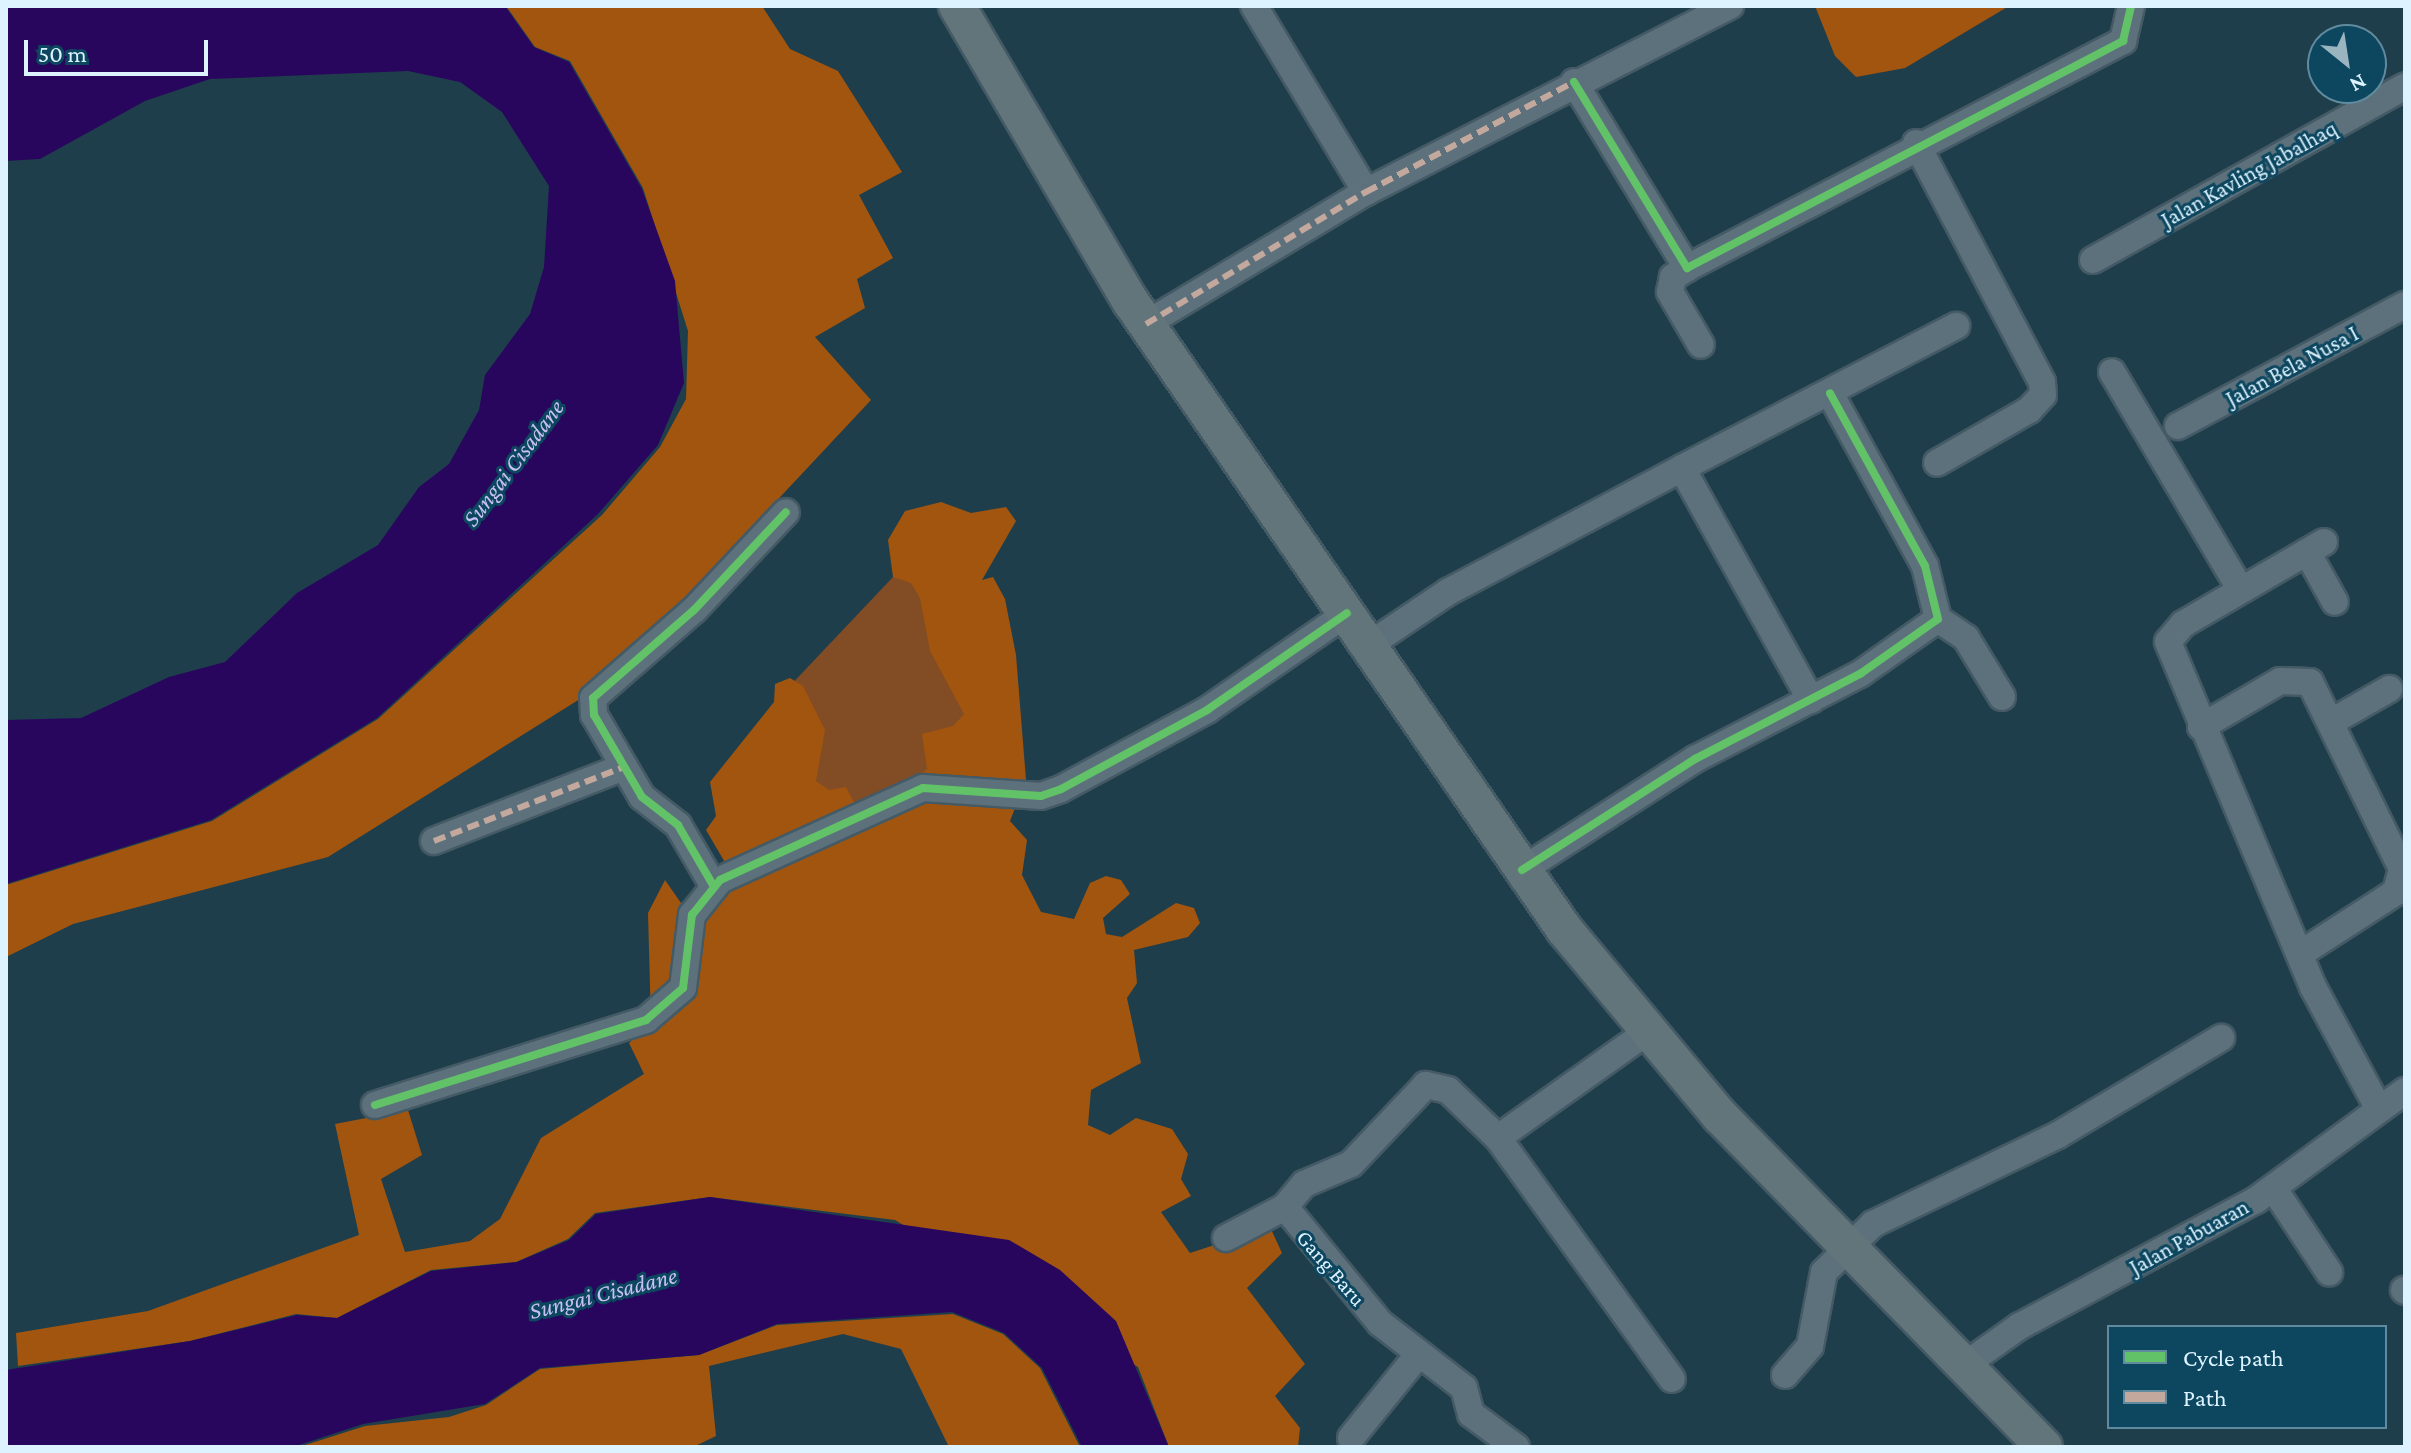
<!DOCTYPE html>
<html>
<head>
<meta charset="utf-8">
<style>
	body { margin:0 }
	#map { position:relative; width:2411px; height:1453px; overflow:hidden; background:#1f3e4c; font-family:"Crimson Pro",serif }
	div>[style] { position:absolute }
	.green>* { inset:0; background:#824c24 }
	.forest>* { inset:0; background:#a1550f }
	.water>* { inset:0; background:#29065e }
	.roads { filter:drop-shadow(2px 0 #445a65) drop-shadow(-2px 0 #445a65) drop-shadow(0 2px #445a65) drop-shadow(0 -2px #445a65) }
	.minor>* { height:26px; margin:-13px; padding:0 13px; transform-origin:13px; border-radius:13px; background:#5d717c }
	.secondary>* { height:36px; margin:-18px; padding:0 18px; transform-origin:18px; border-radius:18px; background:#62757b }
	.quiet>* { height:6px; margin-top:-3px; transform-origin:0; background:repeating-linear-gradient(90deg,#c3a89e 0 12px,transparent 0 18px) }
	.cycleway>* { height:8px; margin:-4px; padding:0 4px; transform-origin:4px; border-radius:4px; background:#61c268 }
	span { translate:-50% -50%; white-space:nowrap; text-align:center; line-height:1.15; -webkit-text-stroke:6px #0c465f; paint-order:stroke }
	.street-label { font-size:22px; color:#ddf3ff }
	.water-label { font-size:24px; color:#c8c0f2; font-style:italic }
	.frame { position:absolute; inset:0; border:8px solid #ddf3ff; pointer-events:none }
	.legend { position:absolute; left:2107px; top:1325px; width:280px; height:104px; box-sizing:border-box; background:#0c465f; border:2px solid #608b9f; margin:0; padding:10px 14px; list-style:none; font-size:24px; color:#ddf3ff }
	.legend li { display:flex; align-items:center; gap:16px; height:40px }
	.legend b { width:40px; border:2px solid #608b9f }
	.north { position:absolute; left:2307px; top:24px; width:80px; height:80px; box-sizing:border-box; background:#0c465f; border:2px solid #608b9f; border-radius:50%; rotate:150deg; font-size:22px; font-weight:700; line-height:32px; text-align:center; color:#ddf3ff }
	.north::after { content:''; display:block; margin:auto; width:28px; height:36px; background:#9ab4c0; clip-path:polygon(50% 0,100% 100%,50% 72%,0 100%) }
	.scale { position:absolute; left:24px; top:40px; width:184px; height:36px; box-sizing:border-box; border:4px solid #ddf3ff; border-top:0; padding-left:10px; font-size:24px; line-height:28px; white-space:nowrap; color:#ddf3ff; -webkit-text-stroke:6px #0c465f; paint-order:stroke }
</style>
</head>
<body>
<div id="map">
	<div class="green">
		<i style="clip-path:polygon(930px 553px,991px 793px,755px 880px,786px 690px,893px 577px)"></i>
	</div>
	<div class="forest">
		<i style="clip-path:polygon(506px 6px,762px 6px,790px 49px,838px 71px,902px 172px,859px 195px,893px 258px,857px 279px,865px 308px,815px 337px,871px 400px,607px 682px,328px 857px,73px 924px,6px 957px,6px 885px,212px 821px,378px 719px,602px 515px,660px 447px,686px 399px,688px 331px,643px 188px,570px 61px,535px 47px)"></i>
		<i style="clip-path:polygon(1815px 6px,2009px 6px,1905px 68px,1856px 77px,1835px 56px)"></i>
		<i style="clip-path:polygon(941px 502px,971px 513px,1006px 507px,1016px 521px,982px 580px,993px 577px,1005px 599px,1016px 655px,1026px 780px,1010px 821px,1027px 840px,1022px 875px,1041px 912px,1074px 919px,1090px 883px,1106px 876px,1121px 880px,1130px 894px,1103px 918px,1106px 934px,1122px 937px,1176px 903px,1194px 908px,1200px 923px,1188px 937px,1134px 950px,1137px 983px,1127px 998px,1141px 1063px,1091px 1090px,1088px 1125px,1110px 1135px,1136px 1118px,1172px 1129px,1188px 1154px,1181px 1179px,1191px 1196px,1161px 1212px,1190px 1253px,1270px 1227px,1282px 1253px,1247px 1288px,1305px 1364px,1275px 1396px,1300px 1428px,1298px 1447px,1169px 1447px,1138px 1367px,895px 1220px,710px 1197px,595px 1213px,568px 1239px,516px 1262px,431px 1270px,337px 1318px,296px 1314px,190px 1341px,18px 1366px,16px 1333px,148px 1311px,359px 1235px,335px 1124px,408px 1110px,422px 1155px,381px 1179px,405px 1252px,470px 1241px,500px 1219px,541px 1138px,644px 1074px,629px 1043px,651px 1022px,648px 913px,665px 880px,681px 903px,730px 871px,706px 830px,716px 816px,710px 782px,774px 702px,775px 684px,790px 678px,803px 686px,825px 730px,816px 781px,829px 790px,846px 787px,861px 816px,927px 769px,922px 734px,953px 726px,964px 714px,930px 651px,920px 598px,911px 583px,893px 577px,888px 540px,905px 511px)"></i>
		<i style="clip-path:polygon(953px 1314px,1003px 1334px,1040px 1368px,1080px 1447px,949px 1447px,901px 1349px,843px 1334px,709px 1366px,716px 1436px,693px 1447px,299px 1447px,365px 1426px,449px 1417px,486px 1405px,540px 1369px,699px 1355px,777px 1325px)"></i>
	</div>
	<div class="water">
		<i style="clip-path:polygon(6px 6px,505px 6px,534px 47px,569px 62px,642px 189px,675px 281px,684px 383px,658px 445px,598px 514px,377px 718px,211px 820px,6px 884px,6px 720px,81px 718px,169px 677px,225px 662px,297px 593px,378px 545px,419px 487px,449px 464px,479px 410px,485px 375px,530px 314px,544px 267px,549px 186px,502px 112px,460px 82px,408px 71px,210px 79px,145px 101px,40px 159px,6px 161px)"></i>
		<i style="clip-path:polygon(710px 1197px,1009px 1240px,1060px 1270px,1116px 1321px,1169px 1447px,1082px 1447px,1042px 1368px,1004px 1333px,952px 1312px,777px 1324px,699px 1355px,540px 1368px,485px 1404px,363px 1424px,293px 1447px,6px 1447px,6px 1370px,190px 1341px,297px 1315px,337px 1318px,431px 1271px,517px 1262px,569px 1240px,596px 1214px)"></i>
	</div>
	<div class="roads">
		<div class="minor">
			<i style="left:1254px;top:6px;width:217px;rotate:58.9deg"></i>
			<i style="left:1574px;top:82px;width:218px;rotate:58.7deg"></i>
			<i style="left:1687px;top:268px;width:492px;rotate:-27.5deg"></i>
			<i style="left:2123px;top:41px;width:36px;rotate:-77deg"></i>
			<i style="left:1916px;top:143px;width:270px;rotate:62.2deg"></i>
			<i style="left:2042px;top:382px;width:13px;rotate:86deg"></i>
			<i style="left:2043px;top:395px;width:21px;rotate:133deg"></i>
			<i style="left:2029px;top:410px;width:106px;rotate:150.1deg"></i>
			<i style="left:2093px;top:260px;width:357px;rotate:-29.1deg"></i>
			<i style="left:1687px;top:268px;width:17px;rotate:147deg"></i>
			<i style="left:1673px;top:277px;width:15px;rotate:101deg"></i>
			<i style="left:1670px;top:292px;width:61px;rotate:59.7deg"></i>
			<i style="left:1146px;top:324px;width:257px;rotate:-31deg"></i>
			<i style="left:1366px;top:192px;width:409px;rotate:-27.1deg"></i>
			<i style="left:2112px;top:372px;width:253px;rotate:59.4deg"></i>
			<i style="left:2178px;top:426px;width:257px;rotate:-28.1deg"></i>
			<i style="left:2324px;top:542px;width:163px;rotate:149.8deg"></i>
			<i style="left:2183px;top:624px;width:23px;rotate:130deg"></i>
			<i style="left:2168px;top:642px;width:374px;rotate:67.2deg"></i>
			<i style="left:2313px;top:987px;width:139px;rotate:61.6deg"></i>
			<i style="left:2307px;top:552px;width:57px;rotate:60.8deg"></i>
			<i style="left:1938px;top:619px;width:34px;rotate:34deg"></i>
			<i style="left:1966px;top:638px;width:69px;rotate:58.6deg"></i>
			<i style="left:1369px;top:645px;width:95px;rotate:-33.9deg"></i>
			<i style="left:1448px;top:592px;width:265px;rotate:-27.9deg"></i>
			<i style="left:1811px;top:700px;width:265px;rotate:-119.1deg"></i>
			<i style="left:1682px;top:468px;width:309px;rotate:-27.4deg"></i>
			<i style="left:2331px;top:722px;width:67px;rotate:-29.6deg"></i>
			<i style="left:2201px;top:727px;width:91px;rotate:-30.2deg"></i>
			<i style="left:2280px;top:681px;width:30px;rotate:2deg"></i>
			<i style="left:2310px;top:682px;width:208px;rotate:63.8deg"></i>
			<i style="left:2402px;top:869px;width:24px;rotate:105deg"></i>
			<i style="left:2396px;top:892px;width:111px;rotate:147.2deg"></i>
			<i style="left:434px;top:841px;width:204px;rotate:-21.3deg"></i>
			<i style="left:1522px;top:870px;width:206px;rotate:-32.7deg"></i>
			<i style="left:1695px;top:759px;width:186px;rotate:-27.3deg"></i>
			<i style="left:1860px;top:674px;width:95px;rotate:-35.2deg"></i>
			<i style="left:1938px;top:619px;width:55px;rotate:-103.8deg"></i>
			<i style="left:1925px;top:566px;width:197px;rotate:-118.8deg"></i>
			<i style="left:713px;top:885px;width:69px;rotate:-120.3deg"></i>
			<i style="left:678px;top:825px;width:46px;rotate:-142.1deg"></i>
			<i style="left:642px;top:797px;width:95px;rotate:-120.3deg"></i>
			<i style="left:594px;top:715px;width:17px;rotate:-93deg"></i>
			<i style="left:593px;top:698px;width:134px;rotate:-41.1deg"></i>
			<i style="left:694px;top:610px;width:134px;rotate:-46.8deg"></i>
			<i style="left:1647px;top:1032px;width:183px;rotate:144.6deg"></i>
			<i style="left:1498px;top:1138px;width:297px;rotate:54.2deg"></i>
			<i style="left:375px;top:1105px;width:284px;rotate:-17.4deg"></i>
			<i style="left:646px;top:1020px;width:49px;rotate:-40.9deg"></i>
			<i style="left:683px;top:988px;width:74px;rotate:-83deg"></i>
			<i style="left:692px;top:915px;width:45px;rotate:-51.3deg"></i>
			<i style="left:720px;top:880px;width:223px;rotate:-24.4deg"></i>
			<i style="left:923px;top:788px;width:118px;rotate:3.9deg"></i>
			<i style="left:1041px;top:796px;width:21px;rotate:-19deg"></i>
			<i style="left:1061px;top:789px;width:166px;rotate:-28.4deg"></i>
			<i style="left:1207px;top:710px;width:170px;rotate:-34.7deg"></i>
			<i style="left:1498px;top:1138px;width:69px;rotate:-136.2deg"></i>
			<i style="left:1448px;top:1090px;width:23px;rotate:-167deg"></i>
			<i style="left:1426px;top:1085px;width:109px;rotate:133.5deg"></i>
			<i style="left:1351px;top:1164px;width:51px;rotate:156.9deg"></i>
			<i style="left:1304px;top:1184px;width:30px;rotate:130deg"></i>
			<i style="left:1285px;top:1207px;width:150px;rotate:50.7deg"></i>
			<i style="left:1380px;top:1323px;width:106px;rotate:37.7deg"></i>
			<i style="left:1464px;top:1388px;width:27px;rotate:75deg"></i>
			<i style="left:1471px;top:1414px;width:56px;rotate:36.3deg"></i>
			<i style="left:2274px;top:1189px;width:100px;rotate:56.5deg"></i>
			<i style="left:1226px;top:1238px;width:67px;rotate:-27.7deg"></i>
			<i style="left:2404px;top:1290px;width:1px;rotate:45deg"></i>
			<i style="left:1962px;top:1367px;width:71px;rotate:-35.3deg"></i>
			<i style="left:2020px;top:1326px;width:268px;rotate:-28.1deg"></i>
			<i style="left:2256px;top:1200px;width:185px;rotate:-36.2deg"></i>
			<i style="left:1785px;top:1375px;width:38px;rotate:-49deg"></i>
			<i style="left:1810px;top:1346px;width:75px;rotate:-79.3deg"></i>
			<i style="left:1824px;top:1272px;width:69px;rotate:-44.4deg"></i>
			<i style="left:1873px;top:1224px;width:205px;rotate:-25.7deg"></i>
			<i style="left:2058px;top:1135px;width:190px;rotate:-30.8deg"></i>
			<i style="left:1351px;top:1438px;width:107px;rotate:-51.1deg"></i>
		</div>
		<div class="secondary">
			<i style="left:957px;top:6px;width:343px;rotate:59.6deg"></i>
			<i style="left:1131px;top:302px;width:762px;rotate:55.37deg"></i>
			<i style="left:1564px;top:929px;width:244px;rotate:50.2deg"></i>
			<i style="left:1720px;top:1116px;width:463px;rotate:45.6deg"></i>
		</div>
	</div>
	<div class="quiet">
		<i style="left:1146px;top:324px;width:257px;rotate:-31deg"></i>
		<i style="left:1366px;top:192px;width:235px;rotate:-27.9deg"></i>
		<i style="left:1574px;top:82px;width:8px;rotate:60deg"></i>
		<i style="left:434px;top:841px;width:204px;rotate:-21.3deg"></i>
	</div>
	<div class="cycleway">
		<i style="left:1574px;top:82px;width:218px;rotate:58.7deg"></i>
		<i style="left:1687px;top:268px;width:492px;rotate:-27.5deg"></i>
		<i style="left:2123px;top:41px;width:36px;rotate:-77deg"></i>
		<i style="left:1522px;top:870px;width:206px;rotate:-32.7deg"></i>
		<i style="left:1695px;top:759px;width:186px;rotate:-27.3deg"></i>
		<i style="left:1860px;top:674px;width:95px;rotate:-35.2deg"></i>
		<i style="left:1938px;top:619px;width:55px;rotate:-103.8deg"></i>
		<i style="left:1925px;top:566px;width:197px;rotate:-118.8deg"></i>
		<i style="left:713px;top:885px;width:69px;rotate:-120.3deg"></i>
		<i style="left:678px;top:825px;width:46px;rotate:-142.1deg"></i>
		<i style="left:642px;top:797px;width:95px;rotate:-120.3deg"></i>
		<i style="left:594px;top:715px;width:17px;rotate:-93deg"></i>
		<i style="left:593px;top:698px;width:134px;rotate:-41.1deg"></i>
		<i style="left:694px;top:610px;width:134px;rotate:-46.8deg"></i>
		<i style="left:375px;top:1105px;width:284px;rotate:-17.4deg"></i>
		<i style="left:646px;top:1020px;width:49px;rotate:-40.9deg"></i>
		<i style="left:683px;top:988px;width:74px;rotate:-83deg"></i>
		<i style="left:692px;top:915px;width:45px;rotate:-51.3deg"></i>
		<i style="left:720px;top:880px;width:223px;rotate:-24.4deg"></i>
		<i style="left:923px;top:788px;width:118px;rotate:3.9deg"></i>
		<i style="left:1041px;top:796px;width:21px;rotate:-19deg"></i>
		<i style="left:1061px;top:789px;width:166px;rotate:-28.4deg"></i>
		<i style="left:1207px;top:710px;width:170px;rotate:-34.7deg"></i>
	</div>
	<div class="street-label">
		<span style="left:2249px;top:174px;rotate:-29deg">Jalan Kavling Jabalhaq</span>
		<span style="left:2292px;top:366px;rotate:-28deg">Jalan Bela Nusa I</span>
		<span style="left:2189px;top:1237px;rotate:-29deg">Jalan Pabuaran</span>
		<span style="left:1331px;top:1268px;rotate:49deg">Gang Baru</span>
	</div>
	<div class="water-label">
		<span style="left:513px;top:463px;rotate:-53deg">Sungai Cisadane</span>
		<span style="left:603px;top:1293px;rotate:-14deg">Sungai Cisadane</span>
	</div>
	<div class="frame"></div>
	<ul class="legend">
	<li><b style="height:10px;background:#61c268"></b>Cycle path</li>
	<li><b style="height:10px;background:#c3a89e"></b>Path</li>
	</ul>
	<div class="north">N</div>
	<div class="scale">50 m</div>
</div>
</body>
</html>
